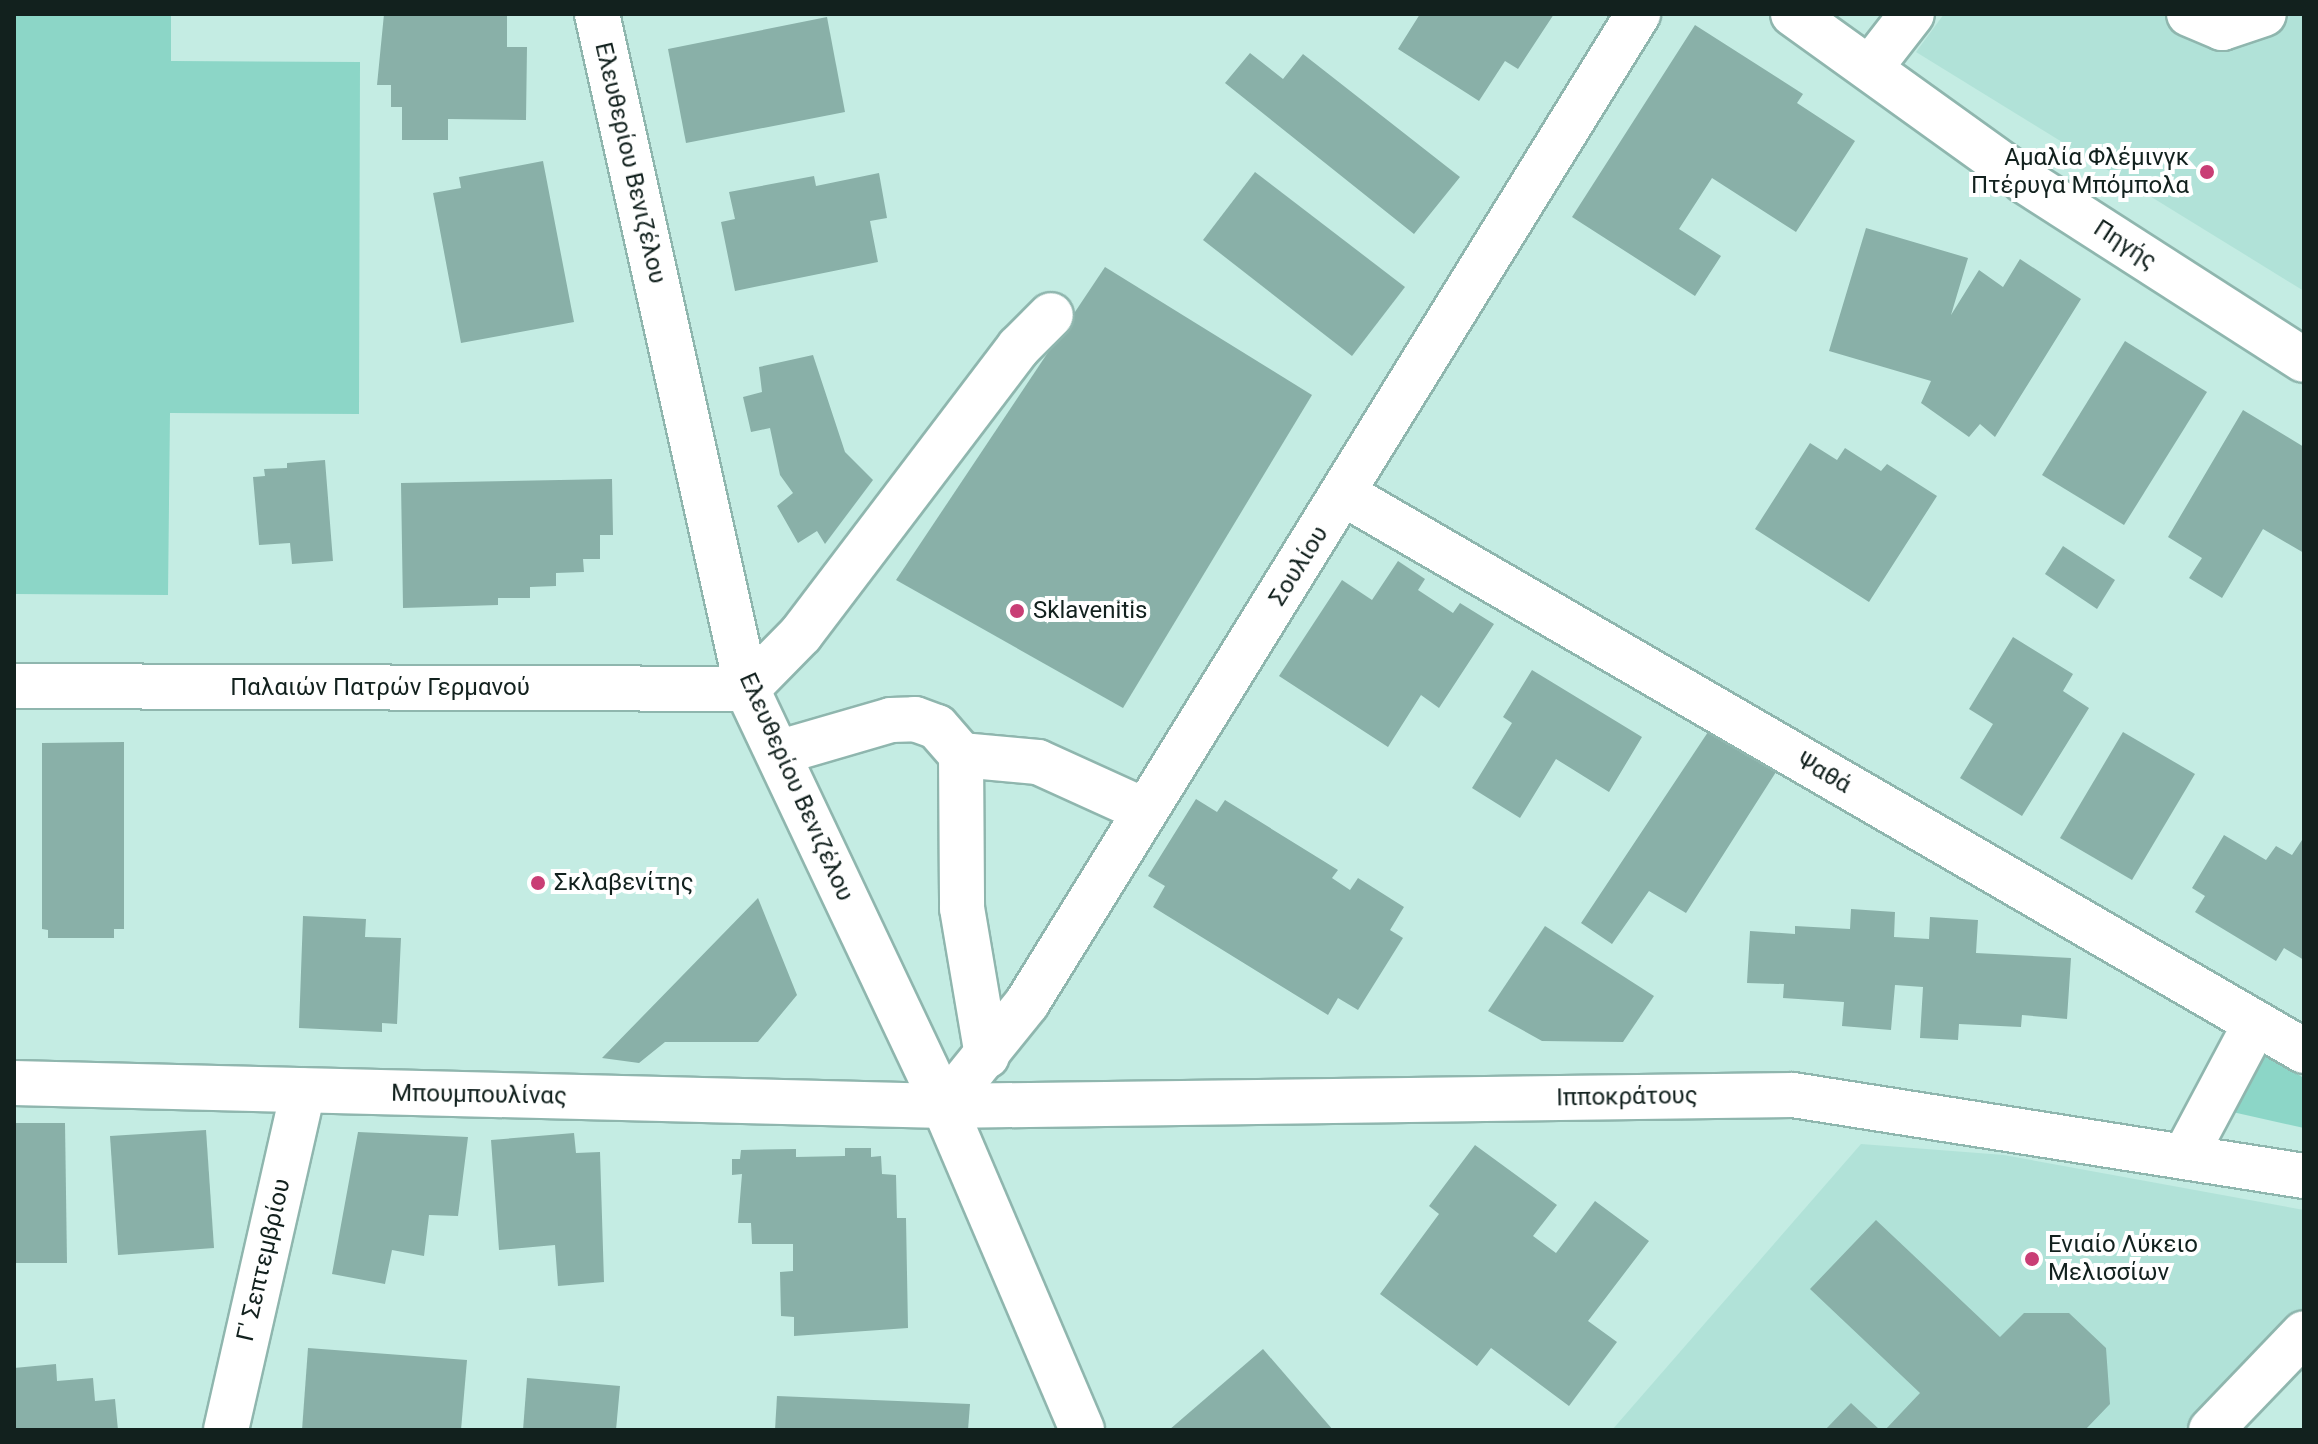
<!DOCTYPE html>
<html>
<head>
<meta charset="utf-8">
<style>
	body { margin:0 }
	#map { position:relative; width:2318px; height:1444px; overflow:hidden; background:#c4ece3; font-family:Roboto,sans-serif }
	div>[style] { position:absolute }
	.built>* { inset:0; background:#b1e2d8 }
	.green>* { inset:0; background:#8cd6c7 }
	.building>* { inset:0; background:#89b0a8 }
	.roads { filter:drop-shadow(2px 0 #8fb6ae) drop-shadow(-2px 0 #8fb6ae) drop-shadow(0 2px #8fb6ae) drop-shadow(0 -2px #8fb6ae) }
	.minor>* { height:44px; margin:-22px; padding:0 22px; transform-origin:22px; border-radius:22px; background:#fff }
	.major>* { height:44px; margin:-22px; padding:0 22px; transform-origin:22px; border-radius:22px; background:#fff }
	.dots>* { width:22px; height:22px; translate:-50% -50%; box-sizing:border-box; border:4px solid #fff; border-radius:50% }
	span { translate:-50% -50%; white-space:nowrap; text-align:center; line-height:1.15; -webkit-text-stroke:8px #fff; paint-order:stroke }
	.poi-label { font-size:24px; color:#12211e }
	.right { translate:-100% -50%; text-align:right }
	.left { translate:0 -50%; text-align:left }
	.street-label { font-size:24px; color:#12211e }
	.frame { position:absolute; inset:0; border:16px solid #12211e; pointer-events:none }
</style>
</head>
<body>
<div id="map">
	<div class="built">
		<i style="clip-path:polygon(1944px 14px,2304px 14px,2304px 291px,1916px 52px)"></i>
		<i style="clip-path:polygon(1861px 1144px,2004px 1155px,2304px 1210px,2304px 1309px,2183px 1430px,1612px 1430px)"></i>
	</div>
	<div class="green">
		<i style="clip-path:polygon(14px 14px,171px 14px,171px 61px,360px 62px,359px 414px,170px 413px,168px 595px,14px 594px)"></i>
		<i style="clip-path:polygon(2262px 1053px,2304px 1078px,2304px 1128px,2228px 1111px)"></i>
	</div>
	<div class="building">
		<i style="clip-path:polygon(384px 14px,507px 14px,507px 47px,527px 47px,526px 120px,448px 119px,448px 140px,402px 140px,402px 107px,391px 107px,391px 85px,377px 85px)"></i>
		<i style="clip-path:polygon(1420px 14px,1554px 14px,1518px 69px,1505px 61px,1479px 101px,1398px 49px)"></i>
		<i style="clip-path:polygon(827px 17px,845px 112px,686px 143px,668px 49px)"></i>
		<i style="clip-path:polygon(1695px 25px,1803px 94px,1797px 103px,1855px 141px,1796px 232px,1712px 178px,1679px 229px,1721px 256px,1695px 296px,1572px 217px)"></i>
		<i style="clip-path:polygon(1250px 53px,1283px 79px,1303px 54px,1460px 177px,1414px 234px,1225px 83px)"></i>
		<i style="clip-path:polygon(543px 161px,574px 322px,461px 343px,433px 193px,461px 188px,459px 177px)"></i>
		<i style="clip-path:polygon(1255px 172px,1405px 287px,1352px 356px,1203px 240px)"></i>
		<i style="clip-path:polygon(879px 173px,887px 218px,870px 221px,878px 262px,735px 291px,721px 222px,735px 219px,729px 192px,814px 176px,816px 186px)"></i>
		<i style="clip-path:polygon(1866px 228px,1968px 258px,1951px 315px,1979px 270px,2003px 287px,2020px 259px,2081px 299px,1995px 437px,1980px 424px,1969px 437px,1921px 403px,1931px 381px,1829px 351px)"></i>
		<i style="clip-path:polygon(1105px 267px,1312px 395px,1123px 708px,896px 580px)"></i>
		<i style="clip-path:polygon(2125px 341px,2207px 392px,2124px 525px,2042px 475px)"></i>
		<i style="clip-path:polygon(813px 355px,845px 452px,873px 480px,825px 544px,817px 531px,798px 543px,777px 506px,793px 493px,780px 475px,770px 428px,751px 432px,743px 397px,762px 392px,759px 367px)"></i>
		<i style="clip-path:polygon(2243px 410px,2304px 447px,2304px 553px,2263px 529px,2222px 598px,2189px 578px,2202px 558px,2168px 537px)"></i>
		<i style="clip-path:polygon(1810px 443px,1837px 460px,1845px 448px,1881px 471px,1887px 464px,1937px 496px,1869px 602px,1755px 529px)"></i>
		<i style="clip-path:polygon(325px 460px,333px 561px,292px 564px,290px 543px,259px 545px,253px 477px,265px 476px,264px 469px,287px 468px,287px 463px)"></i>
		<i style="clip-path:polygon(612px 479px,613px 535px,600px 535px,600px 559px,583px 559px,584px 572px,556px 573px,556px 586px,530px 587px,530px 598px,498px 598px,498px 605px,403px 608px,401px 483px)"></i>
		<i style="clip-path:polygon(2063px 546px,2115px 580px,2097px 609px,2045px 574px)"></i>
		<i style="clip-path:polygon(1398px 561px,1425px 579px,1418px 590px,1453px 613px,1460px 603px,1494px 624px,1439px 708px,1421px 695px,1388px 747px,1279px 676px,1342px 580px,1372px 600px)"></i>
		<i style="clip-path:polygon(2013px 637px,2073px 674px,2063px 691px,2089px 708px,2022px 816px,1960px 778px,1993px 724px,1969px 709px)"></i>
		<i style="clip-path:polygon(1532px 670px,1642px 737px,1609px 792px,1556px 759px,1520px 818px,1472px 788px,1512px 723px,1503px 717px)"></i>
		<i style="clip-path:polygon(1710px 729px,1776px 772px,1686px 913px,1649px 891px,1612px 944px,1581px 923px)"></i>
		<i style="clip-path:polygon(2123px 732px,2195px 774px,2132px 880px,2060px 838px)"></i>
		<i style="clip-path:polygon(124px 742px,124px 929px,114px 929px,114px 938px,48px 938px,48px 930px,42px 929px,42px 743px)"></i>
		<i style="clip-path:polygon(1196px 799px,1217px 812px,1225px 800px,1338px 870px,1332px 878px,1350px 890px,1358px 878px,1404px 907px,1390px 930px,1403px 938px,1358px 1010px,1338px 998px,1328px 1015px,1153px 907px,1165px 886px,1148px 876px)"></i>
		<i style="clip-path:polygon(2224px 835px,2266px 860px,2276px 846px,2292px 855px,2304px 837px,2304px 960px,2284px 948px,2276px 961px,2195px 912px,2205px 896px,2192px 888px)"></i>
		<i style="clip-path:polygon(758px 898px,797px 995px,758px 1042px,665px 1042px,639px 1063px,602px 1058px)"></i>
		<i style="clip-path:polygon(1851px 909px,1895px 912px,1894px 937px,1929px 939px,1930px 917px,1978px 920px,1976px 953px,2071px 958px,2067px 1019px,2022px 1015px,2021px 1027px,1959px 1024px,1958px 1040px,1920px 1038px,1923px 987px,1895px 985px,1891px 1030px,1842px 1026px,1844px 1002px,1783px 998px,1784px 984px,1747px 983px,1750px 931px,1795px 934px,1795px 926px,1850px 929px)"></i>
		<i style="clip-path:polygon(303px 916px,366px 919px,365px 937px,401px 938px,397px 1024px,382px 1023px,382px 1032px,299px 1028px)"></i>
		<i style="clip-path:polygon(1545px 926px,1654px 996px,1623px 1042px,1542px 1041px,1488px 1011px)"></i>
		<i style="clip-path:polygon(14px 1123px,65px 1123px,67px 1263px,14px 1263px)"></i>
		<i style="clip-path:polygon(206px 1130px,214px 1248px,118px 1255px,110px 1136px)"></i>
		<i style="clip-path:polygon(358px 1132px,468px 1137px,458px 1216px,429px 1215px,424px 1256px,392px 1250px,385px 1284px,332px 1274px)"></i>
		<i style="clip-path:polygon(574px 1133px,576px 1153px,600px 1152px,604px 1282px,558px 1286px,555px 1245px,499px 1250px,491px 1140px)"></i>
		<i style="clip-path:polygon(1475px 1145px,1557px 1205px,1533px 1236px,1556px 1253px,1595px 1201px,1649px 1241px,1588px 1321px,1617px 1342px,1569px 1406px,1491px 1348px,1477px 1366px,1380px 1294px,1439px 1214px,1429px 1206px)"></i>
		<i style="clip-path:polygon(845px 1148px,871px 1148px,871px 1157px,881px 1156px,882px 1174px,896px 1175px,897px 1218px,906px 1218px,908px 1328px,794px 1336px,794px 1317px,781px 1316px,780px 1272px,793px 1271px,793px 1244px,752px 1244px,751px 1223px,738px 1223px,742px 1174px,732px 1175px,732px 1159px,740px 1159px,741px 1150px,796px 1149px,796px 1157px,845px 1156px)"></i>
		<i style="clip-path:polygon(1876px 1220px,2000px 1337px,2024px 1313px,2069px 1313px,2106px 1348px,2110px 1404px,2085px 1430px,1885px 1430px,1920px 1393px,1810px 1289px)"></i>
		<i style="clip-path:polygon(308px 1348px,467px 1360px,461px 1430px,302px 1430px)"></i>
		<i style="clip-path:polygon(1263px 1349px,1333px 1430px,1169px 1430px)"></i>
		<i style="clip-path:polygon(56px 1364px,57px 1381px,93px 1378px,95px 1401px,115px 1399px,118px 1430px,14px 1430px,14px 1368px)"></i>
		<i style="clip-path:polygon(527px 1378px,620px 1386px,616px 1430px,523px 1430px)"></i>
		<i style="clip-path:polygon(777px 1396px,970px 1404px,968px 1430px,775px 1430px)"></i>
		<i style="clip-path:polygon(1851px 1403px,1880px 1430px,1825px 1430px)"></i>
	</div>
	<div class="roads">
		<div class="minor">
			<i style="left:2189px;top:14px;width:36px;rotate:23deg"></i>
			<i style="left:2222px;top:28px;width:44px;rotate:-18.4deg"></i>
			<i style="left:1870px;top:68px;width:68px;rotate:-52.1deg"></i>
			<i style="left:1344px;top:494px;width:1110px;rotate:30.12deg"></i>
			<i style="left:14px;top:686px;width:733px;rotate:0.23deg"></i>
			<i style="left:747px;top:689px;width:77px;rotate:-45.5deg"></i>
			<i style="left:801px;top:634px;width:360px;rotate:-52.8deg"></i>
			<i style="left:1019px;top:347px;width:45px;rotate:-45deg"></i>
			<i style="left:781px;top:752px;width:115px;rotate:-16.2deg"></i>
			<i style="left:891px;top:720px;width:24px;rotate:-2deg"></i>
			<i style="left:915px;top:719px;width:23px;rotate:20deg"></i>
			<i style="left:937px;top:727px;width:37px;rotate:49deg"></i>
			<i style="left:961px;top:755px;width:153px;rotate:89.6deg"></i>
			<i style="left:962px;top:908px;width:150px;rotate:80.4deg"></i>
			<i style="left:961px;top:755px;width:77px;rotate:5.2deg"></i>
			<i style="left:1038px;top:762px;width:116px;rotate:24.4deg"></i>
			<i style="left:14px;top:1083px;width:930px;rotate:1.42deg"></i>
			<i style="left:944px;top:1106px;width:849px;rotate:-0.74deg"></i>
			<i style="left:1793px;top:1095px;width:517px;rotate:9.01deg"></i>
			<i style="left:944px;top:1106px;width:132px;rotate:-51.1deg"></i>
			<i style="left:1027px;top:1003px;width:1163px;rotate:-58.29deg"></i>
			<i style="left:2186px;top:1154px;width:147px;rotate:-62deg"></i>
			<i style="left:226px;top:1430px;width:348px;rotate:-77.2deg"></i>
			<i style="left:2211px;top:1430px;width:134px;rotate:-46.2deg"></i>
		</div>
		<div class="major">
			<i style="left:597px;top:14px;width:691px;rotate:77.47deg"></i>
			<i style="left:747px;top:689px;width:461px;rotate:64.7deg"></i>
			<i style="left:944px;top:1106px;width:352px;rotate:66.9deg"></i>
			<i style="left:1793px;top:14px;width:286px;rotate:35.7deg"></i>
			<i style="left:2025px;top:181px;width:331px;rotate:32.7deg"></i>
		</div>
	</div>
	<div class="dots">
		<i style="left:2207px;top:172px;background:#c93e75"></i>
		<i style="left:1017px;top:611px;background:#c93e75"></i>
		<i style="left:538px;top:883px;background:#c93e75"></i>
		<i style="left:2032px;top:1259px;background:#c93e75"></i>
	</div>
	<div class="poi-label">
		<span class="right" style="left:2189px;top:172px">Αμαλία Φλέμινγκ<br>Πτέρυγα Μπόμπολα</span>
		<span class="left" style="left:1033px;top:611px">Sklavenitis</span>
		<span class="left" style="left:554px;top:883px">Σκλαβενίτης</span>
		<span class="left" style="left:2048px;top:1259px">Ενιαίο Λύκειο<br>Μελισσίων</span>
	</div>
	<div class="street-label">
		<span style="left:630px;top:163px;rotate:77deg">Ελευθερίου Βενιζέλου</span>
		<span style="left:2125px;top:245px;rotate:33deg">Πηγής</span>
		<span style="left:1299px;top:566px;rotate:-58deg">Σουλίου</span>
		<span style="left:380px;top:688px">Παλαιών Πατρών Γερμανού</span>
		<span style="left:1824px;top:773px;rotate:30deg">Ψαθά</span>
		<span style="left:796px;top:787px;rotate:66deg">Ελευθερίου Βενιζέλου</span>
		<span style="left:479px;top:1095px;rotate:1deg">Μπουμπουλίνας</span>
		<span style="left:1627px;top:1097px;rotate:-1deg">Ιπποκράτους</span>
		<span style="left:264px;top:1260px;rotate:-77deg">Γ' Σεπτεμβρίου</span>
	</div>
	<div class="frame"></div>
</div>
</body>
</html>
